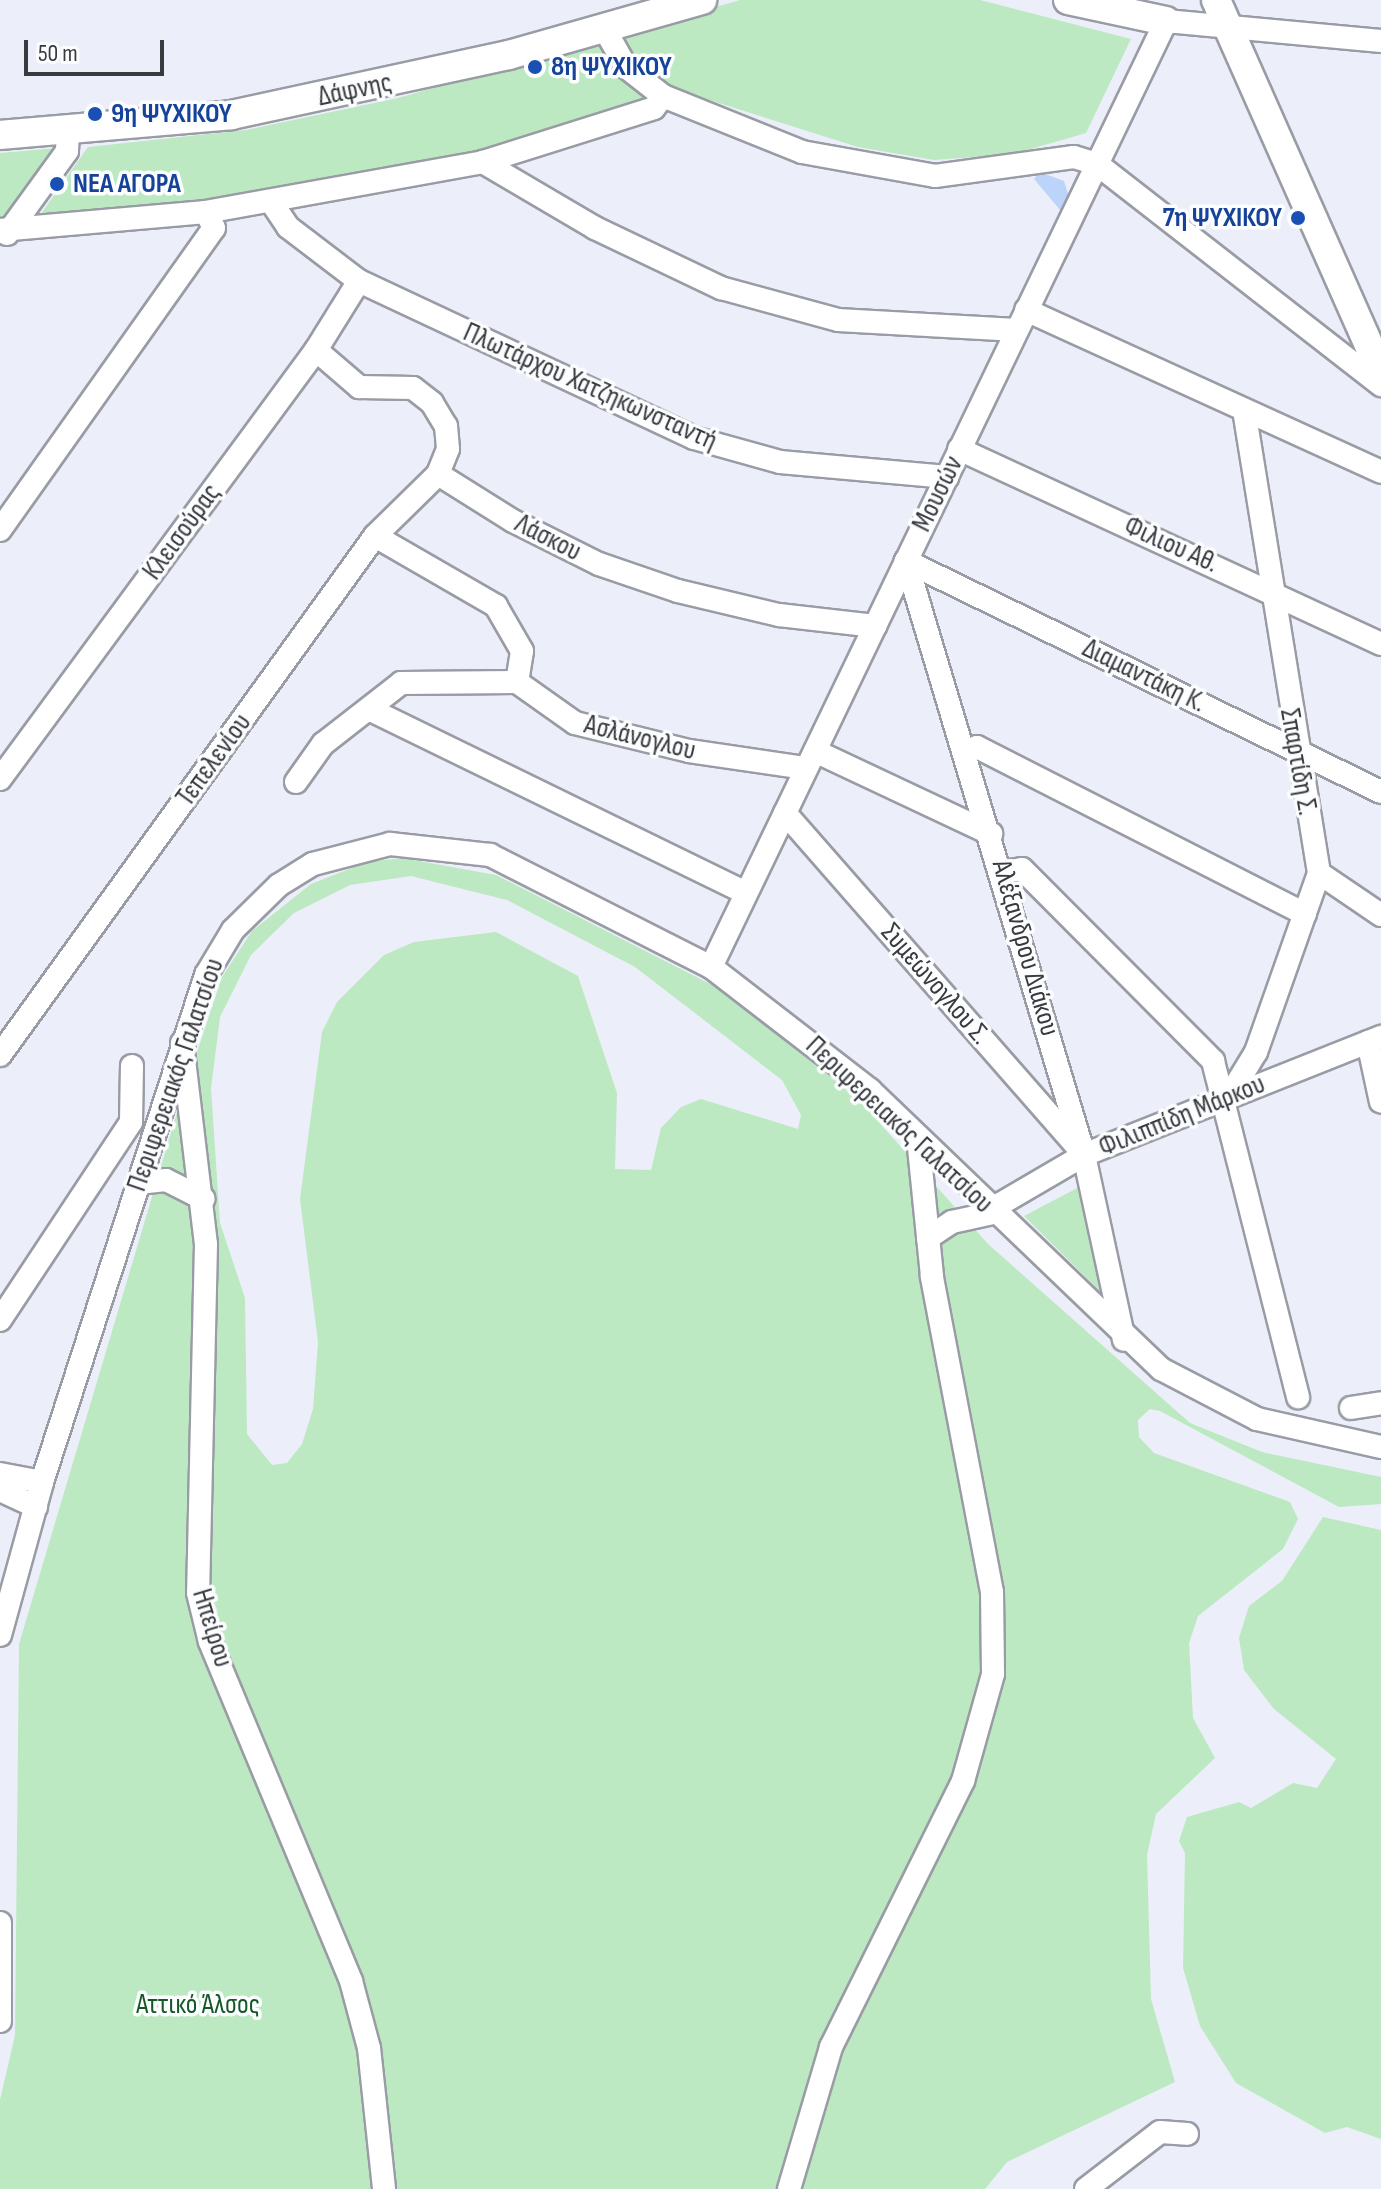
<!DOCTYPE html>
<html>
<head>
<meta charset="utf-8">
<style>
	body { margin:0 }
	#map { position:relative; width:1381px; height:2189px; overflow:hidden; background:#eceff9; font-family:"Sofia Sans Condensed",sans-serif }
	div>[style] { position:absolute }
	.green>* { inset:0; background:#bce9c1 }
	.water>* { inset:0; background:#bcd4fa }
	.roads { filter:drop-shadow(2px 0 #999ca4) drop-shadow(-2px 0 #999ca4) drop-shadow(0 2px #999ca4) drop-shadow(0 -2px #999ca4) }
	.minor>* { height:22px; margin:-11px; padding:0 11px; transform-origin:11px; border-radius:11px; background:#fff }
	.major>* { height:28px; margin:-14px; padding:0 14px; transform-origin:14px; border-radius:14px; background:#fff }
	.dots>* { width:22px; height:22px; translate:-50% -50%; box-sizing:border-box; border:4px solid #fcfdff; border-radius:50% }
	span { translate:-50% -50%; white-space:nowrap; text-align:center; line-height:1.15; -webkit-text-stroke:7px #fcfdff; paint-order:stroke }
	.transit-label { font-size:28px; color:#164399; font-weight:700 }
	.left { translate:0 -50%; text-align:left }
	.right { translate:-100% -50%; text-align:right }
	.street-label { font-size:28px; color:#393a3e }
	.park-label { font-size:28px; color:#165726 }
	.scale { position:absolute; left:24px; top:40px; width:140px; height:36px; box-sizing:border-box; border:4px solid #393a3e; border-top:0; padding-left:10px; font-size:24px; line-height:28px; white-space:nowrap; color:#393a3e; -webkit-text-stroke:6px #fcfdff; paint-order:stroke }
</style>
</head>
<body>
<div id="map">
	<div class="green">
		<i style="clip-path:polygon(740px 0,980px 0,1131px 39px,1086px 133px,1013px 154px,934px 160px,858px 147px,687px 93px,475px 155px,163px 209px,38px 218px,88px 147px,246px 130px,398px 98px)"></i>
		<i style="clip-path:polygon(57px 148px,9px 222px,0 222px,0 153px)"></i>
		<i style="clip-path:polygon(evenodd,402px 858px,496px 875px,716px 987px,858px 1099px,988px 1244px,1190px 1423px,1262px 1452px,1381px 1477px,1381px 1504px,1339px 1507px,1160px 1411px,1150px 1409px,1138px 1420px,1139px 1437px,1154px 1453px,1290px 1502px,1298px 1519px,1283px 1549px,1198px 1616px,1189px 1643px,1193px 1718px,1215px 1758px,1156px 1814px,1147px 1855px,1151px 1999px,1175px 2082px,1007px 2162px,985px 2189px,0 2189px,0 2100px,15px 2035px,19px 1644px,179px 1106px,222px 977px,252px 931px,311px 884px,367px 862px,402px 858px,411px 876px,507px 900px,635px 967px,782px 1080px,801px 1115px,798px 1129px,701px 1099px,681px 1107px,661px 1128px,651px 1170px,615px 1169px,617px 1093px,578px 976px,496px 932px,414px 942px,384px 955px,337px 1002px,322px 1032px,300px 1199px,318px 1342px,313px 1409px,302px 1444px,287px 1463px,272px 1465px,247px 1434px,245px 1298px,220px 1223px,211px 1088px,220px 1017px,251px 955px,294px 913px,350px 885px,411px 876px)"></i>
		<i style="clip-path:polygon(1083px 1185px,1109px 1300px,1024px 1216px)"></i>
		<i style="clip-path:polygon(1323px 1517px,1381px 1530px,1381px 2139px,1347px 2127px,1325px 2133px,1236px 2083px,1200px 2026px,1183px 1968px,1185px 1853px,1179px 1841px,1187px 1817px,1239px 1802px,1251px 1808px,1293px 1783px,1317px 1788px,1336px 1759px,1274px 1709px,1244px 1670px,1239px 1638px,1249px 1606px,1282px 1581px)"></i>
	</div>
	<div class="water">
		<i style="clip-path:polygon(1040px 172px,1064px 181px,1069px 197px,1060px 210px,1034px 179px)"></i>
	</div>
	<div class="roads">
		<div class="minor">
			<i style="left:604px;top:28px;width:45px;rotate:60.6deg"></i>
			<i style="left:626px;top:67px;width:47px;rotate:38.1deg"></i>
			<i style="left:663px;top:96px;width:150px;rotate:21.9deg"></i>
			<i style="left:802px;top:152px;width:135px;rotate:10.2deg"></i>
			<i style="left:935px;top:176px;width:140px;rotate:-7.8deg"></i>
			<i style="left:1074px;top:157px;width:24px;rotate:17deg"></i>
			<i style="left:1097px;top:164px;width:360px;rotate:37.9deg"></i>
			<i style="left:483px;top:162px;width:130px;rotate:30.5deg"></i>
			<i style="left:595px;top:228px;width:140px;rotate:25.5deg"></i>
			<i style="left:721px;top:288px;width:121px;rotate:15.3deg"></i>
			<i style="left:838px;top:320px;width:179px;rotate:3.2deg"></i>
			<i style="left:272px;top:203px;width:29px;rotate:56deg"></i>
			<i style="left:288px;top:227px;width:89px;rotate:37.3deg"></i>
			<i style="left:359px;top:281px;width:370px;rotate:25.1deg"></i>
			<i style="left:694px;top:438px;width:89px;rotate:15.6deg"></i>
			<i style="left:780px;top:462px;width:168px;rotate:5.1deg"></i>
			<i style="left:0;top:230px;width:207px;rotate:-5deg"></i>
			<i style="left:206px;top:212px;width:281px;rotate:-10.2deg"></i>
			<i style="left:483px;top:162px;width:179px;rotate:-17.5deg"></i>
			<i style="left:654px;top:108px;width:15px;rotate:-53deg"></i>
			<i style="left:7px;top:234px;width:102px;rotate:-54.1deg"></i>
			<i style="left:67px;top:151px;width:22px;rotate:-87deg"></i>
			<i style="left:1026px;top:310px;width:390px;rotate:24.5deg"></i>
			<i style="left:316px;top:350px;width:57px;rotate:40.7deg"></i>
			<i style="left:359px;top:387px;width:54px;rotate:1.1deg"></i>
			<i style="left:413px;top:388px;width:24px;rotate:38deg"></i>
			<i style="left:432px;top:403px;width:27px;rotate:59deg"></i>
			<i style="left:446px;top:426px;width:23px;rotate:85deg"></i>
			<i style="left:448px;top:449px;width:27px;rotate:112deg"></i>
			<i style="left:438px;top:474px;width:89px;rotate:32.1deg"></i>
			<i style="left:513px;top:521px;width:96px;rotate:26.6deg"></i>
			<i style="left:599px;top:564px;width:83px;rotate:18.9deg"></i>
			<i style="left:678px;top:591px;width:104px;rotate:13.4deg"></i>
			<i style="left:779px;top:615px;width:97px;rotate:6.5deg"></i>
			<i style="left:959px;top:449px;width:465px;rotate:24.8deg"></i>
			<i style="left:0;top:530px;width:370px;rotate:-54.7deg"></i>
			<i style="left:214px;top:228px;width:18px;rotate:-117deg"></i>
			<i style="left:375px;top:536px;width:140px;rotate:30deg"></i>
			<i style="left:496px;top:606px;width:52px;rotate:60deg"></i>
			<i style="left:522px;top:651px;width:31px;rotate:99deg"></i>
			<i style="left:517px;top:682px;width:71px;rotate:35.3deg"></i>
			<i style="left:575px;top:723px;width:117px;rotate:13.8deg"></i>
			<i style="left:689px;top:751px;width:118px;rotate:8.3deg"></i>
			<i style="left:906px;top:561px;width:620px;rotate:73.32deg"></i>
			<i style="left:1084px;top:1155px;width:189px;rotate:77.8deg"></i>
			<i style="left:906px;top:561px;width:528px;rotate:25.93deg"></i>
			<i style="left:371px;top:710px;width:417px;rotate:26deg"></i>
			<i style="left:815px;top:751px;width:195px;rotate:25.2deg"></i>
			<i style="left:968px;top:751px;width:10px;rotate:-24deg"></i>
			<i style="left:977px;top:747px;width:368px;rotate:27deg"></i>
			<i style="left:0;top:779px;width:533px;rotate:-53.62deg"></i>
			<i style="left:316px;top:350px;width:81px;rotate:-58.1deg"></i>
			<i style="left:296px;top:782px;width:47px;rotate:-54.6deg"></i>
			<i style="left:323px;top:744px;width:99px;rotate:-38deg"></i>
			<i style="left:401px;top:683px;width:116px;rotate:-0.5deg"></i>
			<i style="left:785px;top:813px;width:449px;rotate:48.8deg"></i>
			<i style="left:1003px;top:872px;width:19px;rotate:-9deg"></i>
			<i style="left:1022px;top:869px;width:271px;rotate:45.1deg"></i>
			<i style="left:1213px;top:1061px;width:347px;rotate:75.8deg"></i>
			<i style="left:1319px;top:873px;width:75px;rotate:34.1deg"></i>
			<i style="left:711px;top:967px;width:1050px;rotate:-64.31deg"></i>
			<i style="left:1166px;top:21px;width:216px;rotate:5.3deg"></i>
			<i style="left:1368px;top:1042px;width:61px;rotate:77.8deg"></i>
			<i style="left:182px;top:1043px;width:202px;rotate:83.2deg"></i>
			<i style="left:206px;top:1244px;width:349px;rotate:91.3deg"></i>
			<i style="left:198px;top:1593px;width:50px;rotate:76.2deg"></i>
			<i style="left:210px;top:1642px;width:367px;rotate:67.4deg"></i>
			<i style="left:351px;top:1981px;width:69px;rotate:75deg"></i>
			<i style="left:369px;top:2048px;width:142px;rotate:83.9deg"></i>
			<i style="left:0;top:1055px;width:640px;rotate:-54.15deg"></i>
			<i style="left:375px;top:536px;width:88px;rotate:-44.5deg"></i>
			<i style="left:1228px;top:1098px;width:54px;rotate:-58.7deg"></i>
			<i style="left:1256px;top:1052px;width:190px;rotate:-70.6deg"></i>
			<i style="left:1319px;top:873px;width:469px;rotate:-99.2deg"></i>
			<i style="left:138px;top:1183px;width:28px;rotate:-6deg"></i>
			<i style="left:166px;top:1180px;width:42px;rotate:26.6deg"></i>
			<i style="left:990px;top:1210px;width:109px;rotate:-30.3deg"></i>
			<i style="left:1084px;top:1155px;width:320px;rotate:-21.7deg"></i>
			<i style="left:928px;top:1238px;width:29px;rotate:-34deg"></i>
			<i style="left:952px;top:1222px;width:42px;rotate:-12.4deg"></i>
			<i style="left:0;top:1320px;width:237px;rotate:-56.5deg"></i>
			<i style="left:131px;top:1122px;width:56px;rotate:-89deg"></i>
			<i style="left:1351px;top:1408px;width:30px;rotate:-9deg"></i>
			<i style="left:0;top:1474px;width:43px;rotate:10.8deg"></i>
			<i style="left:0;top:1490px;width:40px;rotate:25deg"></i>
			<i style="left:0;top:1635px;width:159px;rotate:-74.6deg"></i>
			<i style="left:42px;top:1482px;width:533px;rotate:-72.08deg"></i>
			<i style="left:206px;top:975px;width:52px;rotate:-59deg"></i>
			<i style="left:233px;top:930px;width:64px;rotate:-44.4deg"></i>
			<i style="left:279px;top:885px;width:40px;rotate:-32deg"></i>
			<i style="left:313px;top:864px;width:80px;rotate:-14.6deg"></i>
			<i style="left:390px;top:844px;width:101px;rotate:6.3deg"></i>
			<i style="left:490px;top:855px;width:248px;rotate:26.9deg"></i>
			<i style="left:711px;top:967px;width:201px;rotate:37.7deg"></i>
			<i style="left:870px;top:1090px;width:403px;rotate:43.8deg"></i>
			<i style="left:1161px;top:1369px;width:108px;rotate:27.5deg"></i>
			<i style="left:1257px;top:1419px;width:127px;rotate:12.7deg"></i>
			<i style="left:0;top:1923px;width:98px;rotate:90deg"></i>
			<i style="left:789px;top:2189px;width:148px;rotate:-73.5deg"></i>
			<i style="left:831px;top:2047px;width:297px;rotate:-63.6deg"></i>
			<i style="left:963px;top:1781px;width:111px;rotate:-74.3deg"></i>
			<i style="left:993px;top:1674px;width:82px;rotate:-90.7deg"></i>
			<i style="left:992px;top:1592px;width:322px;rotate:-100.8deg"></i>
			<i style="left:932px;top:1276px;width:138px;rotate:-95.8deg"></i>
			<i style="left:1086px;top:2189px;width:93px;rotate:-37.6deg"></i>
			<i style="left:1160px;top:2132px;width:27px;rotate:4deg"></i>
		</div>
		<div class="major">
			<i style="left:1068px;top:0;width:100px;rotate:12.1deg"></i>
			<i style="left:1216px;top:0;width:408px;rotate:66.1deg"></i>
			<i style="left:0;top:135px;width:232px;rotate:-4.9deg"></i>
			<i style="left:231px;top:115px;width:284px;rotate:-12.2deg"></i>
			<i style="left:509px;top:55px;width:201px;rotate:-15.9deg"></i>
		</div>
	</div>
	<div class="dots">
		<i style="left:535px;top:67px;background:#1a4fb4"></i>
		<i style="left:95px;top:114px;background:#1a4fb4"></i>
		<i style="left:57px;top:184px;background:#1a4fb4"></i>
		<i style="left:1298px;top:218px;background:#1a4fb4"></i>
	</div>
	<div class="transit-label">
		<span class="left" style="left:551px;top:67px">8η ΨΥΧΙΚΟΥ</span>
		<span class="left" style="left:111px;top:114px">9η ΨΥΧΙΚΟΥ</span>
		<span class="left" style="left:73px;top:184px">ΝΕΑ ΑΓΟΡΑ</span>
		<span class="right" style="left:1282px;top:218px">7η ΨΥΧΙΚΟΥ</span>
	</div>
	<div class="street-label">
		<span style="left:355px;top:90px;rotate:-12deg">Δάφνης</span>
		<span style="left:590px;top:387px;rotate:24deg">Πλωτάρχου Χατζηκωνσταντή</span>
		<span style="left:938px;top:494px;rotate:-64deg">Μουσών</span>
		<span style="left:182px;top:532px;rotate:-54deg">Κλεισούρας</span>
		<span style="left:548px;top:538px;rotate:27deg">Λάσκου</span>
		<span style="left:1171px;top:545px;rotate:24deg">Φιλιου Αθ.</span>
		<span style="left:1144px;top:676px;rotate:26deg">Διαμαντάκη Κ.</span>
		<span style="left:640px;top:738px;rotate:14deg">Ασλάνογλου</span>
		<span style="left:214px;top:760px;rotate:-54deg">Τεπελενίου</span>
		<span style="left:1298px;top:762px;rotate:80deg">Σπαρτίδη Σ.</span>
		<span style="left:1025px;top:948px;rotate:74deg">Αλέξανδρου Διάκου</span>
		<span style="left:935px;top:984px;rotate:49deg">Συμεώνογλου Σ.</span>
		<span style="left:176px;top:1075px;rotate:-71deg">Περιφερειακός Γαλατσίου</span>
		<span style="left:1182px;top:1116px;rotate:-22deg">Φιλιππίδη Μάρκου</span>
		<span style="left:899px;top:1125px;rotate:43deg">Περιφερειακός Γαλατσίου</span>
		<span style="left:212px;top:1628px;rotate:73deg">Ηπείρου</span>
	</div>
	<div class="park-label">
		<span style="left:198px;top:2005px">Αττικό Άλσος</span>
	</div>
	<div class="scale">50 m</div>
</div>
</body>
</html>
